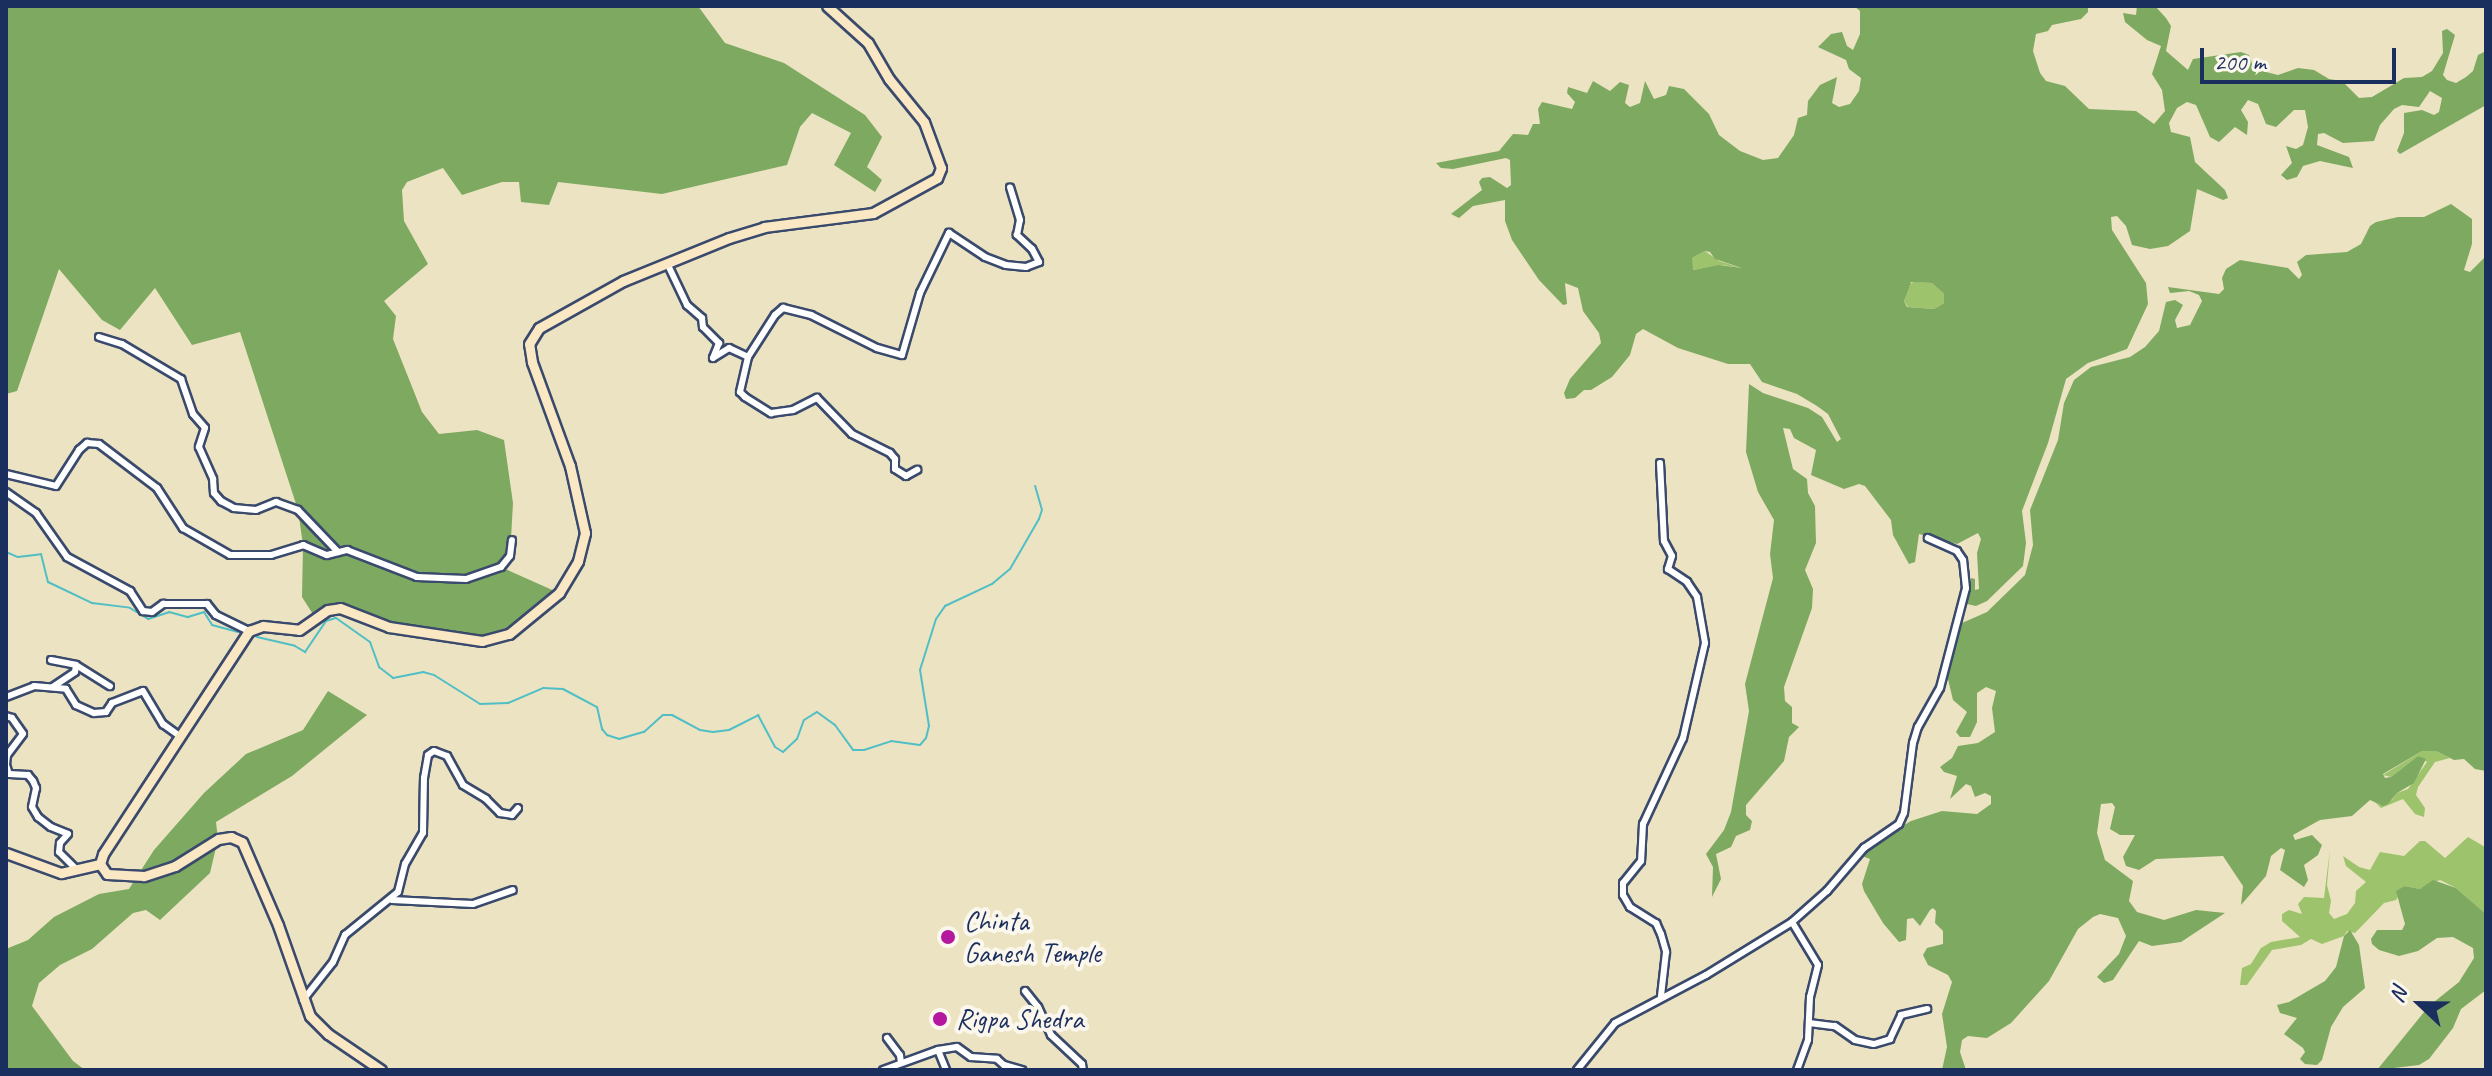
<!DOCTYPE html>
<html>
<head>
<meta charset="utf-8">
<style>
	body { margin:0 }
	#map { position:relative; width:2492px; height:1076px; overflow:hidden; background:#ece3c2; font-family:Caveat,sans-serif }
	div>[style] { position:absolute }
	.green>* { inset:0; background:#9ec36d }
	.forest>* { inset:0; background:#7ea960 }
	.stream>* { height:2px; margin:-1px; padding:0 1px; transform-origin:1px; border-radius:1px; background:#50bfc5 }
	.roads { filter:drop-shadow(2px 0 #3a4a6d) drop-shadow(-2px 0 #3a4a6d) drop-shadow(0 2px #3a4a6d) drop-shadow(0 -2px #3a4a6d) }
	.street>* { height:6px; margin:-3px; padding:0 3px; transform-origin:3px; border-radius:3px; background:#fff }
	.secondary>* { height:9px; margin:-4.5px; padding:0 4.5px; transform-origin:4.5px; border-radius:4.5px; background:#fae7c3 }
	.dots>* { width:22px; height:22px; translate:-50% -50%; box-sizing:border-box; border:4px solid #fbf7ec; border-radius:50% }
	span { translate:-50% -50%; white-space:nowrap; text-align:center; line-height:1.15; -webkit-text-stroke:8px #fbf7ec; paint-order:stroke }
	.poi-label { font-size:28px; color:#1b2f5e }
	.left { translate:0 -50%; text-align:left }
	.frame { position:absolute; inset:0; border:8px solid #1b2f5e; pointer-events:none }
	.north { position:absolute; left:2380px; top:964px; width:80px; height:80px; -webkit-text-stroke:6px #fbf7ec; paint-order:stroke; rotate:292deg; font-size:22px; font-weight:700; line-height:32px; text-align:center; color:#1b2f5e }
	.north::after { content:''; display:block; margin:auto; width:28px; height:36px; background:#1b2f5e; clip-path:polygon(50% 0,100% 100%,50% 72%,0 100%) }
	.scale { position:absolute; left:2200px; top:48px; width:196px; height:36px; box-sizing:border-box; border:4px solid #1b2f5e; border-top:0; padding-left:10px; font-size:24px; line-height:28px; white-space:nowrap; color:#1b2f5e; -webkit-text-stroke:6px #fbf7ec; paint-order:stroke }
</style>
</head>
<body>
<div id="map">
	<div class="green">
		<i style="clip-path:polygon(1705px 251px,1719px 261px,1742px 268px,1722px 265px,1692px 270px,1692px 258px)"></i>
		<i style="clip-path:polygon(1914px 282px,1932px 283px,1944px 294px,1944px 303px,1934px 309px,1908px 307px,1904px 301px,1909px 284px)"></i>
		<i style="clip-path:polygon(2422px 751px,2436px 751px,2450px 758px,2435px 762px,2418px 787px,2416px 795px,2425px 808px,2424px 817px,2415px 814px,2403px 799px,2381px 808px,2375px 802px,2380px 805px,2392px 800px,2397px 793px,2408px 789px,2427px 762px,2418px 756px,2391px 777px,2383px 775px)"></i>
		<i style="clip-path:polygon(2468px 837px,2485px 847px,2486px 914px,2456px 888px,2440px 880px,2420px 889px,2405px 886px,2396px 900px,2384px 903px,2355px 933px,2347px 931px,2344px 936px,2322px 944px,2311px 939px,2301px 945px,2272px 950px,2247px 985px,2240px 985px,2242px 968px,2251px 964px,2261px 948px,2271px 942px,2300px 937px,2282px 921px,2282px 914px,2289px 910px,2302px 914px,2298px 904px,2304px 897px,2324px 898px,2330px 849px,2327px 885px,2331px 901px,2329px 913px,2334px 919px,2347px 914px,2355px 903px,2356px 891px,2366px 882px,2346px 866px,2343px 856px,2359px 867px,2370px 870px,2380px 852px,2404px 856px,2420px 841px,2425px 841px,2445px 858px)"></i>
	</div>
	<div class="forest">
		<i style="clip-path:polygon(6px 6px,698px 6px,725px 43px,784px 63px,865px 115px,882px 137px,867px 167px,882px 180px,875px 192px,834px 165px,851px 133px,812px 113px,800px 127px,787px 165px,662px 194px,558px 182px,549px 205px,521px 202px,519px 182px,502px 182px,462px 195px,443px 168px,407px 182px,402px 190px,404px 221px,428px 264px,384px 301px,396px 316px,393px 339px,422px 412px,439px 434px,477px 430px,504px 440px,513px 503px,510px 556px,501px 567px,559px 593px,498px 639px,407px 630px,340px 608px,316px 619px,302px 597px,303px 545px,298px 510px,240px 332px,192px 345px,155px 288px,120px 330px,102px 320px,59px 269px,17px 391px,6px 394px)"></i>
		<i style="clip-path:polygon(evenodd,1854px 6px,2088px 6px,2088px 12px,2081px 19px,2052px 25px,2048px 31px,2036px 34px,2033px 51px,2040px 73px,2046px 81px,2065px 86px,2089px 109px,2136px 111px,2154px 124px,2165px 111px,2162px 90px,2152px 74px,2161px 46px,2147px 40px,2125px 22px,2123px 13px,2136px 15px,2137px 6px,2155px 6px,2166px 18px,2171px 26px,2166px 51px,2188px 70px,2193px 59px,2241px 52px,2249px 55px,2254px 69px,2278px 75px,2298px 68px,2314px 70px,2329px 79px,2342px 81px,2359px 98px,2372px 97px,2404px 78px,2422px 77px,2432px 71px,2443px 53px,2442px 31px,2447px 29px,2455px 35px,2443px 75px,2447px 80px,2456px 83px,2466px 77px,2473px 71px,2478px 55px,2486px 51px,2486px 105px,2400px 154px,2397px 151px,2404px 133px,2404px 113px,2422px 110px,2434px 115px,2439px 112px,2442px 98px,2430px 91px,2419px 107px,2402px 105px,2394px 109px,2380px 125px,2374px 141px,2343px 143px,2324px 133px,2318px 134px,2317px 145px,2349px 157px,2353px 168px,2320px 161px,2303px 166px,2297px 177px,2287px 180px,2281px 175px,2292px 163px,2286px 146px,2296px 149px,2303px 145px,2308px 127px,2305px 110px,2294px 110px,2276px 127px,2266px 124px,2258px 104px,2248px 100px,2241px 110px,2248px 122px,2247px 135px,2235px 127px,2219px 142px,2210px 137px,2196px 105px,2187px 102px,2177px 108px,2169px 123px,2171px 132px,2190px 137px,2195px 162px,2225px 190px,2228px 198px,2223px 200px,2197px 189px,2190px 231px,2168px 246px,2150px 249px,2132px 245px,2126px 226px,2117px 216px,2111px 217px,2112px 230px,2146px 283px,2148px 304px,2127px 349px,2088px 363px,2066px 379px,2048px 443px,2022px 511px,2026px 543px,2023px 566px,1987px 601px,1976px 606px,1967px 604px,1971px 578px,1975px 579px,1975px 590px,1979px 589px,1977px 553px,1981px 539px,1978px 533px,1957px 544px,1919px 534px,1915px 562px,1909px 564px,1893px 535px,1891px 520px,1865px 486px,1859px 484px,1844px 489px,1811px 475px,1816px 450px,1794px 438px,1790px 429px,1783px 428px,1793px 469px,1807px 479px,1808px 493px,1815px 506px,1816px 543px,1805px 570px,1813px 589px,1812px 608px,1784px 687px,1785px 701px,1792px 707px,1792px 723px,1799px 727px,1789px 737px,1784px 761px,1746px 805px,1746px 815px,1752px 821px,1750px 830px,1736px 836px,1731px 847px,1716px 854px,1721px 879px,1712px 897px,1713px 867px,1706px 854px,1724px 830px,1731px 812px,1749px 711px,1745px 684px,1773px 578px,1770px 554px,1774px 520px,1758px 492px,1746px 452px,1749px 384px,1763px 393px,1808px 408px,1822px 417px,1837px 442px,1841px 439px,1828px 414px,1817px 406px,1797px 394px,1762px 382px,1750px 364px,1728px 364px,1678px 348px,1643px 329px,1636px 334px,1630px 355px,1612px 377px,1591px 390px,1584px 390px,1575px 398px,1566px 399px,1564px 393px,1570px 379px,1601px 343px,1599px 333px,1583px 311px,1578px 288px,1565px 283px,1567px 304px,1563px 305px,1539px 280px,1512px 240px,1505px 221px,1505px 200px,1473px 206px,1459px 218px,1451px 214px,1482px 190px,1479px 182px,1482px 178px,1490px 177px,1507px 188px,1511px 185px,1510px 160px,1506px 158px,1453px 169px,1441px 168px,1436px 163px,1499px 151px,1513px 134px,1528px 135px,1533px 124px,1540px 124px,1538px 109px,1542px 102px,1572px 109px,1575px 102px,1567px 93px,1568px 87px,1587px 93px,1593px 81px,1610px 91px,1620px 82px,1629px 85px,1625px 103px,1630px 107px,1640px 103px,1645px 81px,1654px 99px,1666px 95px,1669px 86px,1684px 89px,1709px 114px,1719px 135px,1740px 151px,1763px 160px,1778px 158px,1794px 135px,1798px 118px,1807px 115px,1808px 101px,1820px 85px,1837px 77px,1832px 103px,1839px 107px,1850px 104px,1859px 91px,1861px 78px,1849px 69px,1846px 60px,1818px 47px,1831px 34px,1842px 32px,1847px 46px,1853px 50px,1860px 34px,1860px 11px,1854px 6px,1705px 251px,1710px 252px,1715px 259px,1742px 268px,1719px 265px,1693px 270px,1692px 258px,1705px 251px,1854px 6px,1911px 282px,1932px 283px,1944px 294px,1944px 303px,1934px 309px,1907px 307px,1904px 301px,1911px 282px)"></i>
		<i style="clip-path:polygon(2451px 204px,2472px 219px,2472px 244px,2464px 270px,2470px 272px,2486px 256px,2486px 771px,2475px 769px,2464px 759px,2454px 760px,2436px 751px,2422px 751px,2383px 774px,2385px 778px,2391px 777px,2418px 756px,2426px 759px,2414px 783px,2397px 793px,2388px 804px,2383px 806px,2370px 800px,2352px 816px,2320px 820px,2293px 835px,2295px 840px,2312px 835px,2322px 845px,2318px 855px,2304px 865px,2308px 880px,2304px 887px,2280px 870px,2285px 850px,2281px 848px,2271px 856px,2266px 876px,2241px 905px,2243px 886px,2223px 856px,2156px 859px,2139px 870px,2126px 866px,2123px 857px,2135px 835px,2120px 835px,2110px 829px,2115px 807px,2112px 803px,2101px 804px,2097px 833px,2105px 860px,2133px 881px,2129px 901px,2137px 912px,2164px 920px,2196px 910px,2225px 913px,2181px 942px,2152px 946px,2139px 941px,2113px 980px,2104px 983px,2097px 977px,2119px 954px,2126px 936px,2118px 918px,2100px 914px,2093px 917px,2078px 929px,2049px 981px,2011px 1023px,1987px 1038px,1968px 1036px,1962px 1040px,1960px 1052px,1966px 1070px,1942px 1070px,1947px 1047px,1942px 1014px,1952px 982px,1948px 975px,1928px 965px,1923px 955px,1927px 948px,1943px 944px,1943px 931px,1935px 923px,1936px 911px,1933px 908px,1930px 910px,1920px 926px,1913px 918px,1907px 919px,1906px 940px,1899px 942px,1883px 923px,1864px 891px,1862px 884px,1870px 859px,1862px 856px,1879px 840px,1911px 821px,1942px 811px,1977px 814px,1991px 804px,1991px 796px,1985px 793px,1975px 797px,1971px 786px,1966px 784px,1950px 799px,1957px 776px,1944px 772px,1940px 767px,1952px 758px,1958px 746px,1978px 743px,1995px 732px,1992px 708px,1996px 691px,1986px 687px,1977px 693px,1977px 722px,1970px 737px,1960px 737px,1956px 732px,1967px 712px,1953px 700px,1946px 671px,1962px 623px,1987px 612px,2025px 575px,2033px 545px,2030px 510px,2058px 440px,2064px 403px,2074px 380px,2091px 367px,2130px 357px,2145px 347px,2159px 331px,2166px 302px,2175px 300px,2183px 305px,2175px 320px,2177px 328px,2190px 325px,2202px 301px,2199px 295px,2189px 291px,2170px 293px,2168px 287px,2219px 294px,2224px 289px,2222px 278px,2226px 269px,2240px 260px,2288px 268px,2299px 279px,2302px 275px,2297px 262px,2306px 255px,2347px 252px,2361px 244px,2370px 226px,2376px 222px,2398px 217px,2424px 217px)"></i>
		<i style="clip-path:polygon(328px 691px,367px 715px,292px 776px,216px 822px,218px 839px,210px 873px,160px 920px,146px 910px,133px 913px,92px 949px,60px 965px,39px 983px,32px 1006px,73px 1061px,85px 1070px,6px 1070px,6px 949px,28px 940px,54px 917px,99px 894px,129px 889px,154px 850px,204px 793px,246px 754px,303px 730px)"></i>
		<i style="clip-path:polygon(2433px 880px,2456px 888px,2486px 914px,2486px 990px,2461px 1009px,2453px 1028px,2429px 1059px,2419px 1065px,2377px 1070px,2429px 1006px,2459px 982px,2474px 958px,2473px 948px,2453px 937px,2437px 938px,2418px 951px,2399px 956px,2379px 950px,2372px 944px,2371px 939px,2377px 930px,2402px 930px,2405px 924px,2396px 891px,2405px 886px,2420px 889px)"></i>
		<i style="clip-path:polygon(2350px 930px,2359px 945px,2365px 988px,2343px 1007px,2331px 1027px,2322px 1060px,2317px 1065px,2305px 1064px,2300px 1059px,2305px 1052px,2303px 1048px,2284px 1034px,2297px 1018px,2280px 1013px,2277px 1005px,2289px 1002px,2325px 981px,2336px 967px,2344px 936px)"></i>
	</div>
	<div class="stream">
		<i style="left:6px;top:552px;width:13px;rotate:23deg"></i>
		<i style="left:18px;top:557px;width:23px;rotate:-7deg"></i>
		<i style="left:41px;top:554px;width:29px;rotate:76deg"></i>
		<i style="left:48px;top:582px;width:49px;rotate:25.5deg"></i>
		<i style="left:92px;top:603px;width:38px;rotate:7deg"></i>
		<i style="left:130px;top:608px;width:21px;rotate:31deg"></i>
		<i style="left:148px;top:619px;width:22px;rotate:-18deg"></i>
		<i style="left:169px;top:612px;width:20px;rotate:15deg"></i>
		<i style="left:188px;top:617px;width:17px;rotate:-17deg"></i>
		<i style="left:204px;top:612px;width:15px;rotate:58deg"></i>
		<i style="left:212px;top:625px;width:27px;rotate:15deg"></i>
		<i style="left:257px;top:637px;width:39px;rotate:13deg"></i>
		<i style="left:295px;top:646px;width:12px;rotate:31deg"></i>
		<i style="left:305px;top:652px;width:37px;rotate:-56deg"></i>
		<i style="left:326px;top:621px;width:10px;rotate:-17deg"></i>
		<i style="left:336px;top:618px;width:42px;rotate:35.2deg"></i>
		<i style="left:370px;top:642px;width:27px;rotate:70deg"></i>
		<i style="left:379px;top:667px;width:18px;rotate:38deg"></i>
		<i style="left:393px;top:678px;width:31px;rotate:-11deg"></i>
		<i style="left:423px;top:672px;width:11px;rotate:15deg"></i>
		<i style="left:434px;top:675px;width:54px;rotate:32.2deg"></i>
		<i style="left:480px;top:704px;width:28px;rotate:-2deg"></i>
		<i style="left:508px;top:703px;width:38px;rotate:-23deg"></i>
		<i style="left:543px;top:688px;width:20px;rotate:3deg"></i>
		<i style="left:563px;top:689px;width:38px;rotate:28deg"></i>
		<i style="left:597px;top:707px;width:23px;rotate:77deg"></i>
		<i style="left:602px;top:729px;width:8px;rotate:50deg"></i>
		<i style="left:607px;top:735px;width:13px;rotate:18deg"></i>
		<i style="left:619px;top:739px;width:26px;rotate:-16deg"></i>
		<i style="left:644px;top:732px;width:25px;rotate:-42deg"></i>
		<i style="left:663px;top:715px;width:9px"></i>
		<i style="left:672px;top:715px;width:32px;rotate:28deg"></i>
		<i style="left:700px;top:730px;width:13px;rotate:9deg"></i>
		<i style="left:713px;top:732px;width:16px;rotate:-7deg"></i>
		<i style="left:729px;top:730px;width:33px;rotate:-27deg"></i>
		<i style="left:758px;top:715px;width:36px;rotate:62deg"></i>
		<i style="left:775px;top:747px;width:9px;rotate:32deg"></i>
		<i style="left:783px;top:752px;width:19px;rotate:-43deg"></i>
		<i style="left:797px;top:739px;width:20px;rotate:-70deg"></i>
		<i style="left:804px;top:720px;width:15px;rotate:-32deg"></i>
		<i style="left:817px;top:712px;width:22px;rotate:36deg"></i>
		<i style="left:835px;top:725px;width:31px;rotate:54deg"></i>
		<i style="left:853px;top:750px;width:11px"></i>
		<i style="left:864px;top:750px;width:28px;rotate:-18deg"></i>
		<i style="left:891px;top:741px;width:29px;rotate:8deg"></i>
		<i style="left:920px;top:745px;width:9px;rotate:-49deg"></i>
		<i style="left:926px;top:738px;width:12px;rotate:-76deg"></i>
		<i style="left:929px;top:726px;width:57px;rotate:-99.1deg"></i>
		<i style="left:920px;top:670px;width:53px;rotate:-72.6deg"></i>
		<i style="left:936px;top:619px;width:16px;rotate:-55deg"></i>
		<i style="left:945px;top:606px;width:52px;rotate:-25.1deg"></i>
		<i style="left:992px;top:584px;width:23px;rotate:-40deg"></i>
		<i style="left:1010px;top:569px;width:58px;rotate:-59.9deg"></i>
		<i style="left:1039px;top:519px;width:9px;rotate:-72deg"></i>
		<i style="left:1042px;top:510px;width:25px;rotate:-106deg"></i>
	</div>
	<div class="roads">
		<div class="street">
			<i style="left:667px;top:263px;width:47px;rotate:64.5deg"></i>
			<i style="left:687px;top:305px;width:20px;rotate:41deg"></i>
			<i style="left:702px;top:318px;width:9px;rotate:84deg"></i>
			<i style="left:703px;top:327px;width:23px;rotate:45deg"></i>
			<i style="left:719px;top:343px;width:16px;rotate:112deg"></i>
			<i style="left:713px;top:358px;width:19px;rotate:-32deg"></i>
			<i style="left:729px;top:348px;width:21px;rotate:25deg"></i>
			<i style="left:748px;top:357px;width:36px;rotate:103deg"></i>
			<i style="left:740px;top:392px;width:7px;rotate:45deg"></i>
			<i style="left:745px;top:397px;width:31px;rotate:32deg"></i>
			<i style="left:771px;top:413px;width:22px;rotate:-8deg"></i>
			<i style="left:793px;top:410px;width:27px;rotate:-27deg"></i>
			<i style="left:817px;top:398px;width:50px;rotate:45.8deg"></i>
			<i style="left:852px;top:434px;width:42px;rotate:26.6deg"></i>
			<i style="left:890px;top:453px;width:8px;rotate:50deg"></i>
			<i style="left:895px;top:459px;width:10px;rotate:90deg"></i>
			<i style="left:895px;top:469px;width:13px;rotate:32deg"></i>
			<i style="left:906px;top:476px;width:13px;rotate:-29deg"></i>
			<i style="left:99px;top:337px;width:24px;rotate:17deg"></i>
			<i style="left:122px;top:344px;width:69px;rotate:30.7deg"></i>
			<i style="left:181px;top:379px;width:37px;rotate:71deg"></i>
			<i style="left:193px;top:414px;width:18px;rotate:49deg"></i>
			<i style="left:205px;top:428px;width:20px;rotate:108deg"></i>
			<i style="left:199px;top:447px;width:35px;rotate:66deg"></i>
			<i style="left:213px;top:479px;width:14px;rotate:86deg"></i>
			<i style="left:214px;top:493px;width:11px;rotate:49deg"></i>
			<i style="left:221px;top:501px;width:15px;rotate:28deg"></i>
			<i style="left:234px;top:508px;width:22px;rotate:5deg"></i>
			<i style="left:256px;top:510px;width:22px;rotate:-22deg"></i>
			<i style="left:276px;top:502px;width:23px;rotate:20deg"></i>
			<i style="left:298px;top:510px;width:58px;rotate:46.4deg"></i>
			<i style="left:748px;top:357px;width:50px;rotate:-57.3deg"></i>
			<i style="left:775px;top:315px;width:11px;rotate:-41deg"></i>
			<i style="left:783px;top:308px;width:29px;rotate:14deg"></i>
			<i style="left:811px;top:315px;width:74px;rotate:26.6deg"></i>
			<i style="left:877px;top:348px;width:26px;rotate:16deg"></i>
			<i style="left:902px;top:355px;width:65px;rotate:-73.8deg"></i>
			<i style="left:920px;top:293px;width:67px;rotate:-64.2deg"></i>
			<i style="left:949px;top:233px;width:43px;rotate:33.7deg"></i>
			<i style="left:985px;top:257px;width:22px;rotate:21deg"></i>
			<i style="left:1006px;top:265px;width:20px;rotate:6deg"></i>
			<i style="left:1026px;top:267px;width:14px;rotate:-21deg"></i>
			<i style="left:1039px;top:262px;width:15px;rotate:-118deg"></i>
			<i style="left:1032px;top:249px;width:21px;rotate:-137deg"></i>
			<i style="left:1017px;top:235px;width:15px;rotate:-79deg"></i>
			<i style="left:1020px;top:220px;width:34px;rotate:-107deg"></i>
			<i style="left:1660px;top:463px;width:78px;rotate:87.1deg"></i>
			<i style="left:1664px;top:541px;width:17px;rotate:62deg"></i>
			<i style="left:1672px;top:556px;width:14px;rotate:107deg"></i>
			<i style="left:1668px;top:569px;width:23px;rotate:34deg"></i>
			<i style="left:1687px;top:582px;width:18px;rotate:56deg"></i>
			<i style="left:1697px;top:597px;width:47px;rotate:80.1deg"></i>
			<i style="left:1705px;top:643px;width:98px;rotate:103deg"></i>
			<i style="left:1683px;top:738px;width:95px;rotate:114.9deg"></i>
			<i style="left:1643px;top:824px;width:37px;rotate:93deg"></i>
			<i style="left:1641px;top:861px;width:28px;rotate:129deg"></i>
			<i style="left:1623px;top:883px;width:12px;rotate:90deg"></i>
			<i style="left:1623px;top:895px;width:14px;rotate:60deg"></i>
			<i style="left:1630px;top:907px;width:31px;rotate:32deg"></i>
			<i style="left:1656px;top:923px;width:12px;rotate:66deg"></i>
			<i style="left:1661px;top:934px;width:19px;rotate:74deg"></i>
			<i style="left:1666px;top:952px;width:44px;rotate:96.5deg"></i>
			<i style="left:6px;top:474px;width:51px;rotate:13.5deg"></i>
			<i style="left:56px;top:486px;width:43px;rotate:-57.4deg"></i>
			<i style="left:79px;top:450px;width:11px;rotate:-41deg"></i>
			<i style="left:87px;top:443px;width:12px;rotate:5deg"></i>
			<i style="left:99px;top:444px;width:73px;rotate:37.2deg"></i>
			<i style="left:157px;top:488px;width:48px;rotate:57deg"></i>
			<i style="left:183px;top:528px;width:54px;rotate:29.9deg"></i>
			<i style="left:230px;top:555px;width:41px"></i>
			<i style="left:271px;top:555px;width:34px;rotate:-17deg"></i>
			<i style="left:303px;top:545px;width:26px;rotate:23deg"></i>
			<i style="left:327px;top:555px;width:21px;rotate:-14deg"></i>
			<i style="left:347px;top:550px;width:75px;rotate:21.1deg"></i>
			<i style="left:417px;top:577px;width:49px;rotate:2.3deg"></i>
			<i style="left:466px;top:579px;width:37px;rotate:-19deg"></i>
			<i style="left:501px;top:567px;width:14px;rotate:-51deg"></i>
			<i style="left:510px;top:556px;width:16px;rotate:-83deg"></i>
			<i style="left:6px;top:492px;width:37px;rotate:35deg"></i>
			<i style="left:36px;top:513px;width:54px;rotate:54.8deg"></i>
			<i style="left:67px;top:557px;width:72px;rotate:28.4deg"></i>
			<i style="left:130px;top:591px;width:24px;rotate:57deg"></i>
			<i style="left:143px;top:611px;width:9px;rotate:6deg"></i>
			<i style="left:152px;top:612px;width:14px;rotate:-36deg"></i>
			<i style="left:163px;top:604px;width:44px"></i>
			<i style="left:207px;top:604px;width:14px;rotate:51deg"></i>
			<i style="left:216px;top:615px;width:37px;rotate:26deg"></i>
			<i style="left:51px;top:660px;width:25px;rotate:11deg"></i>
			<i style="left:76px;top:665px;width:7px;rotate:98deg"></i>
			<i style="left:75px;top:672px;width:27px;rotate:146deg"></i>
			<i style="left:76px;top:665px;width:40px;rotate:32deg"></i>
			<i style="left:6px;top:697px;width:30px;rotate:-21deg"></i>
			<i style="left:34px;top:686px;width:32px;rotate:5deg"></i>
			<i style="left:66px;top:689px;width:19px;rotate:58deg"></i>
			<i style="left:76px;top:705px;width:20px;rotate:24deg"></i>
			<i style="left:94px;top:713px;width:12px;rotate:-5deg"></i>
			<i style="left:106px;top:712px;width:11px;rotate:-56deg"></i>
			<i style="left:112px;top:703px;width:33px;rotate:-21deg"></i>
			<i style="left:143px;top:691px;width:39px;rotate:59deg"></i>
			<i style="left:163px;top:724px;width:19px;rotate:36deg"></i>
			<i style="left:6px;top:716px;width:6px;rotate:18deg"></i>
			<i style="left:12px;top:718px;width:19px;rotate:55deg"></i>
			<i style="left:23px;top:734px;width:26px;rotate:127deg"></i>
			<i style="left:7px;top:755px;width:9px;rotate:96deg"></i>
			<i style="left:6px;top:765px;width:9px;rotate:72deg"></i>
			<i style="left:9px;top:774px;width:19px;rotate:3deg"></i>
			<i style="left:28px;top:775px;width:8px;rotate:50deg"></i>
			<i style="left:33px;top:781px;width:8px;rotate:67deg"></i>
			<i style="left:36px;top:788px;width:19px;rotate:102deg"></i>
			<i style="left:32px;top:807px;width:12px;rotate:59deg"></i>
			<i style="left:38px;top:817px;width:16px;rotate:38deg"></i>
			<i style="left:51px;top:827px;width:18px;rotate:22deg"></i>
			<i style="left:68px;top:834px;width:12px;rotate:132deg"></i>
			<i style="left:60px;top:843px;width:9px;rotate:96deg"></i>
			<i style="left:59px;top:852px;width:24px;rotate:45deg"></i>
			<i style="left:392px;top:900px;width:81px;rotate:2.8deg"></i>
			<i style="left:473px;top:904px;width:42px;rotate:-19.3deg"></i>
			<i style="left:1792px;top:922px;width:50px;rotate:58.8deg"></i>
			<i style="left:1818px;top:965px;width:33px;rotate:104deg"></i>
			<i style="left:1810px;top:997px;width:43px;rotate:92.7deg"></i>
			<i style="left:1808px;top:1040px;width:32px;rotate:110deg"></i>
			<i style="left:1025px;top:991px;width:21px;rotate:51deg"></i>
			<i style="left:1038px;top:1007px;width:31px;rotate:65deg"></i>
			<i style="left:1051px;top:1035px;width:42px;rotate:43.1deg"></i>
			<i style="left:1082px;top:1064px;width:6px;rotate:81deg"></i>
			<i style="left:303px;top:1000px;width:48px;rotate:-51.7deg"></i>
			<i style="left:333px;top:962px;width:30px;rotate:-66deg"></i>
			<i style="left:345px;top:935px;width:68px;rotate:-39.1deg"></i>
			<i style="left:398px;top:892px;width:29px;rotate:-76deg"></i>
			<i style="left:405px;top:864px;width:36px;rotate:-60deg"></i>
			<i style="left:423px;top:833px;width:55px;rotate:-89deg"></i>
			<i style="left:424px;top:778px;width:23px;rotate:-80deg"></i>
			<i style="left:428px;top:755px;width:7px;rotate:-34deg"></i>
			<i style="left:434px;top:751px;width:14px;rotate:21deg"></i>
			<i style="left:447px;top:756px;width:33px;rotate:61deg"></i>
			<i style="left:463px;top:785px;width:27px;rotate:31deg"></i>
			<i style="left:486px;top:799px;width:20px;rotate:45deg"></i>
			<i style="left:500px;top:813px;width:12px;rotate:9deg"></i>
			<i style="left:512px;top:815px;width:9px;rotate:-49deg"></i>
			<i style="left:1809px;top:1023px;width:26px;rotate:7deg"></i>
			<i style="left:1835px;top:1026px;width:24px;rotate:35deg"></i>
			<i style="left:1855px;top:1040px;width:19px;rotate:12deg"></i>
			<i style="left:1874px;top:1044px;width:17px;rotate:-17deg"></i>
			<i style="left:1890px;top:1039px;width:26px;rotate:-65deg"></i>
			<i style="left:1901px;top:1015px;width:27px;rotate:-13deg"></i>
			<i style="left:887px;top:1038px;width:21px;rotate:53deg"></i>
			<i style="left:900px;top:1055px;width:8px;rotate:83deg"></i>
			<i style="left:938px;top:1050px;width:19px;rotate:-9deg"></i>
			<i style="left:957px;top:1047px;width:17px;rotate:36deg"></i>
			<i style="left:971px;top:1057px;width:26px;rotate:4deg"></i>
			<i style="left:997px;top:1059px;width:9px;rotate:41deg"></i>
			<i style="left:1004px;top:1065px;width:19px;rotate:16deg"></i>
			<i style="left:883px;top:1070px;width:59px;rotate:-20deg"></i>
			<i style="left:938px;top:1050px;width:22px;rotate:68deg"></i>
			<i style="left:1577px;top:1070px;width:60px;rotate:-51deg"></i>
			<i style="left:1615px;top:1023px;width:103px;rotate:-27.8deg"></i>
			<i style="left:1706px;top:975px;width:101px;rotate:-31.6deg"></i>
			<i style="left:1792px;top:922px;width:47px;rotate:-41.5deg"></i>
			<i style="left:1827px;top:891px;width:57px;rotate:-49.3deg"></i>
			<i style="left:1864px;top:848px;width:42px;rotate:-34.4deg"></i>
			<i style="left:1899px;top:824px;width:12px;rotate:-66deg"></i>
			<i style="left:1904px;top:813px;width:71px;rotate:-82.7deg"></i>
			<i style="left:1913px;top:743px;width:17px;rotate:-73deg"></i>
			<i style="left:1918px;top:727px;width:45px;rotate:-60.6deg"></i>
			<i style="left:1940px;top:688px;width:103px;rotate:-75.4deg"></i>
			<i style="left:1966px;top:588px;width:28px;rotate:-96deg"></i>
			<i style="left:1963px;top:560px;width:11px;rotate:-124deg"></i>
			<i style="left:1957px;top:551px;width:32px;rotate:-156deg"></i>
		</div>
		<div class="secondary">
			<i style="left:6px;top:853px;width:59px;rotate:20deg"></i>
			<i style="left:61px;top:873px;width:40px;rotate:-13deg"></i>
			<i style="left:381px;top:1070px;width:64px;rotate:-145.8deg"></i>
			<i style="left:328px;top:1034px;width:25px;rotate:-135deg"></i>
			<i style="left:310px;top:1016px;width:96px;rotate:-109.4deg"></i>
			<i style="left:278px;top:925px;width:90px;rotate:-113.4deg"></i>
			<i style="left:242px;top:842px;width:12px;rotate:-156deg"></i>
			<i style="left:231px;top:837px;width:13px;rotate:171deg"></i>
			<i style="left:218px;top:839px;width:51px;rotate:147.9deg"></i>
			<i style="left:175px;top:866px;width:33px;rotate:162deg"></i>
			<i style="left:144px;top:876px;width:37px;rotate:-177deg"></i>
			<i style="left:107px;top:874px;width:12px;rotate:-125deg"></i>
			<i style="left:100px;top:864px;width:10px;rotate:-73deg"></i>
			<i style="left:103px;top:854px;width:267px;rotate:-56.8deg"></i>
			<i style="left:249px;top:631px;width:15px;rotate:-20deg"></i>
			<i style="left:263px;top:626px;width:36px;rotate:6deg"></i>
			<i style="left:299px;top:630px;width:35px;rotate:-35deg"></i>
			<i style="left:328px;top:610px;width:12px;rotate:-9deg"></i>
			<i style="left:340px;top:608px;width:53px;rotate:21.2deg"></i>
			<i style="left:389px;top:627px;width:94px;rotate:8.6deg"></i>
			<i style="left:482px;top:641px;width:28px;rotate:-15deg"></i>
			<i style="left:509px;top:634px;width:65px;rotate:-39.4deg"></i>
			<i style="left:559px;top:593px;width:37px;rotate:-59deg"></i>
			<i style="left:578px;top:561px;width:29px;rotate:-76deg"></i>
			<i style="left:585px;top:533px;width:69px;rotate:-102.6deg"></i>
			<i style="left:570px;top:466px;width:111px;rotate:-110.1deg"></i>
			<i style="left:532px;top:362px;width:18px;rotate:-99deg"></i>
			<i style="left:529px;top:344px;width:19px;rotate:-58deg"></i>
			<i style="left:539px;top:328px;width:96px;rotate:-29.2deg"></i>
			<i style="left:623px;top:281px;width:114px;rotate:-22.1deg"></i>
			<i style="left:729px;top:238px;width:37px;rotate:-17deg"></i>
			<i style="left:764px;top:227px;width:110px;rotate:-7.3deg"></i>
			<i style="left:873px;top:213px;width:73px;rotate:-28.7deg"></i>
			<i style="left:937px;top:178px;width:11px;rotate:-68deg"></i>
			<i style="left:941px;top:168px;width:49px;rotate:-110.3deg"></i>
			<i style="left:924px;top:122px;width:55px;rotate:-129.1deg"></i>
			<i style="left:889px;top:79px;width:42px;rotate:-120.3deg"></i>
			<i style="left:868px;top:43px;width:55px;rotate:-137.9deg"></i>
		</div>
	</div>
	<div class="dots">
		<i style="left:948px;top:937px;background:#b5179e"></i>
		<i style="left:940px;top:1019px;background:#b5179e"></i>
	</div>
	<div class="poi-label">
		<span class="left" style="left:964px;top:937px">Chinta<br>Ganesh Temple</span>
		<span class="left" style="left:956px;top:1019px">Rigpa Shedra</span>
	</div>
	<div class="frame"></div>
	<div class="north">N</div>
	<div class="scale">200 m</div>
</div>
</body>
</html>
